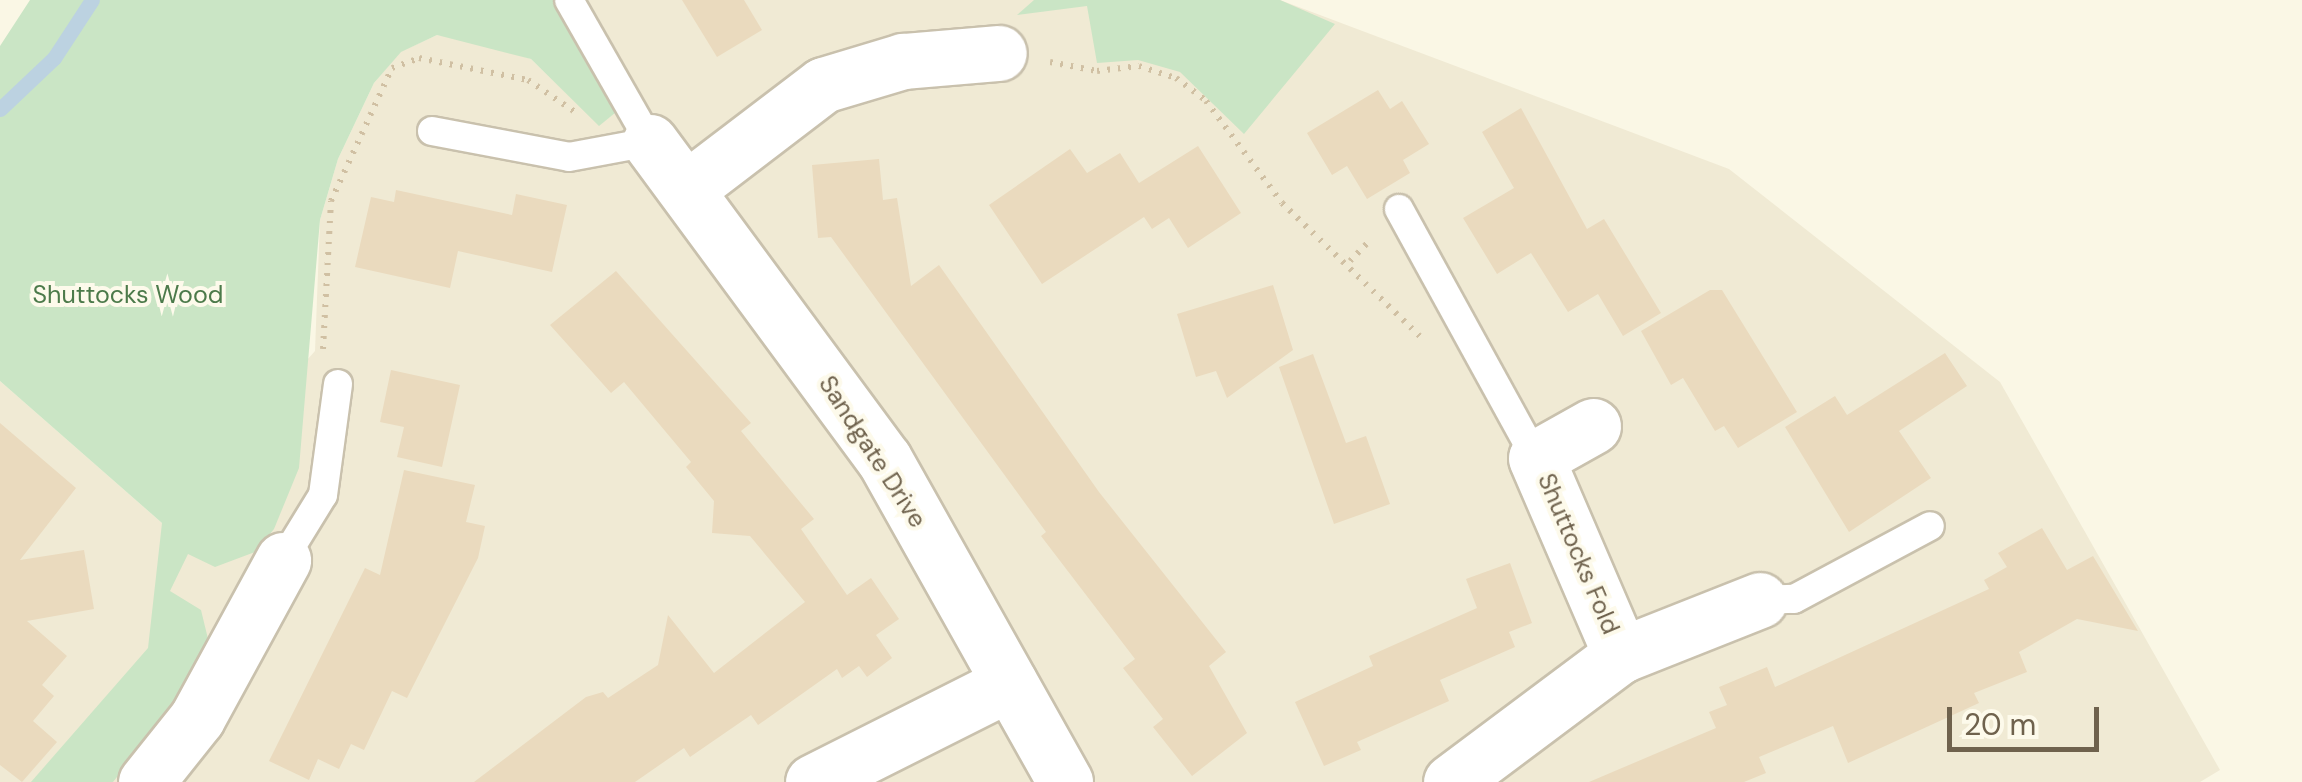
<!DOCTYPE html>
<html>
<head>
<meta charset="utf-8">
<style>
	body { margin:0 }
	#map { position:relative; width:2302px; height:782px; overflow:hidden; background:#faf7e5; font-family:"DM Sans",sans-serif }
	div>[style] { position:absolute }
	.residential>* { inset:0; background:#f0ead4 }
	.green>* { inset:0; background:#cae5c5 }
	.stream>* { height:15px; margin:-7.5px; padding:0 7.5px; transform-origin:7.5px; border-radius:7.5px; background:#bcd2e1 }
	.building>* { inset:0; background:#eadabe }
	.path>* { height:6px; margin-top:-3px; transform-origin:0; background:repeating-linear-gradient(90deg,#d0c0a3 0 2.5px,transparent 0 10.5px) }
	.roads { filter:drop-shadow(2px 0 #c9c1ad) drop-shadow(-2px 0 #c9c1ad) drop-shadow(0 2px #c9c1ad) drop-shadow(0 -2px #c9c1ad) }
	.lane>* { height:28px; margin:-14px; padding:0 14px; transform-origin:14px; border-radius:14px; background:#fff }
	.street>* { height:55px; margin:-27.5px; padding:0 27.5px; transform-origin:27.5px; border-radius:27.5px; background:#fff }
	span { translate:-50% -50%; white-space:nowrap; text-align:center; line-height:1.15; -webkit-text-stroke:8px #fdfaeb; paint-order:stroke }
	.park-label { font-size:25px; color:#4c7a4a }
	.street-label { font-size:25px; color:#6f624d }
	.scale { position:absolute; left:1947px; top:707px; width:152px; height:45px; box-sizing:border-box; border:5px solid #6f624d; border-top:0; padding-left:12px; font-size:30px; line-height:35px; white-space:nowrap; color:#6f624d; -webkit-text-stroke:8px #fdfaeb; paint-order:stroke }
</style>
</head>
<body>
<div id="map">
	<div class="residential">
		<i style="clip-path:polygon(554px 0,1280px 0,1729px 169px,2000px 382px,2220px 770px,2200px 782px,0 782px,0 381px,162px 523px,315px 351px,320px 220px,338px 159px,374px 83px,400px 52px,437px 35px,478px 41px,531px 59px,599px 125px,615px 113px)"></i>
	</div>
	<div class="green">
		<i style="clip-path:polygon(30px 0,554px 0,615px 113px,599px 126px,531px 59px,437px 35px,401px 52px,374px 83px,338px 159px,320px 220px,299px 468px,274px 529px,255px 552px,215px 567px,188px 554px,170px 591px,201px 610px,209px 643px,192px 683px,113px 782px,31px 782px,148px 648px,162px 523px,0 381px,0 46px)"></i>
		<i style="clip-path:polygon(1034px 0,1280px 0,1335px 24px,1244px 134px,1180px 72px,1138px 60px,1097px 63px,1087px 6px,1017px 15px)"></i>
	</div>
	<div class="stream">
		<i style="left:0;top:109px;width:74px;rotate:-43.4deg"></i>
		<i style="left:54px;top:58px;width:69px;rotate:-56.8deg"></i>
	</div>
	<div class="building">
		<i style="clip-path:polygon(682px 0,744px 0,762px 30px,717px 57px)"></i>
		<i style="clip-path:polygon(1378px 90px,1390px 109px,1402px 101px,1429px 144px,1403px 160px,1410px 173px,1367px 199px,1347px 166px,1332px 175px,1307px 133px)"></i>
		<i style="clip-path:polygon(1521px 108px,1587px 229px,1604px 219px,1661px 313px,1623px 336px,1598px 294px,1568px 312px,1531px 253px,1497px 274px,1463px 218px,1514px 188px,1482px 132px)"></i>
		<i style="clip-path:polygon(1198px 146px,1241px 213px,1188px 248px,1169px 218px,1152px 229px,1144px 217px,1042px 284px,989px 205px,1070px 149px,1087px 173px,1120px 153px,1139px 183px)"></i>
		<i style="clip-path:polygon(879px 159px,883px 200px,897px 198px,911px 286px,939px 265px,1099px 492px,1226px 652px,1209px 666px,1247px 733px,1192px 776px,1153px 727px,1163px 719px,1123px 668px,1135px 659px,1041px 536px,1046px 532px,831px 237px,818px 238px,812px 165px)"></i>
		<i style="clip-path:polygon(396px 190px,512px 215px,516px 194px,567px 205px,552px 272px,458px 251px,450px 288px,355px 267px,371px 197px,394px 202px)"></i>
		<i style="clip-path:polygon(616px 271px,751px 423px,741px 431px,814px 519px,801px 529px,847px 595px,871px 578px,899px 619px,876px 635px,892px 658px,867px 677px,859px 666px,842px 678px,837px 669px,758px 725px,751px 715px,690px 757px,684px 748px,635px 782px,474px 782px,586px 697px,603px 692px,608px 698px,658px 665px,668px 615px,714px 673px,805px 602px,750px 536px,712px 533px,714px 501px,686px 467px,691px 462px,624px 382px,611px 393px,550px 325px)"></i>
		<i style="clip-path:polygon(1273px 285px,1293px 350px,1227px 398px,1216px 371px,1196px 377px,1177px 314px)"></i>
		<i style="clip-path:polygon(1710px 290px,1722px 290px,1797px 412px,1738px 448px,1724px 426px,1715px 431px,1683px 378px,1671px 385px,1641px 331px)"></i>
		<i style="clip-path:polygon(1945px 353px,1967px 386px,1899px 431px,1931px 478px,1849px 532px,1785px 427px,1835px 396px,1847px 415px)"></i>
		<i style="clip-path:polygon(1313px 354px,1346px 443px,1366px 436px,1390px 504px,1334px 524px,1279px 367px)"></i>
		<i style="clip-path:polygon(391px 370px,460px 385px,442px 467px,397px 457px,404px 427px,380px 422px)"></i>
		<i style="clip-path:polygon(0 423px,76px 488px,20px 560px,84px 550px,94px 609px,27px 621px,67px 656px,42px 685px,54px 696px,33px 721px,57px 742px,22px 782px,0 765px)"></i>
		<i style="clip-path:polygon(404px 470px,475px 485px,466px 522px,485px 526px,478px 558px,407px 698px,392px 691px,364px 750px,351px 744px,339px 769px,318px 759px,309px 780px,269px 761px,365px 568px,380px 575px)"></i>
		<i style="clip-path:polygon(2042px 528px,2067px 570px,2093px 556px,2138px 631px,2077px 619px,2019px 652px,2027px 672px,1974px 693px,1979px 703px,1848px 763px,1833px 726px,1759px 757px,1766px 773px,1744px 782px,1589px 782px,1716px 728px,1709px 712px,1727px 705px,1719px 687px,1767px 667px,1775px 687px,1989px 589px,1984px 580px,2007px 567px,1998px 553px)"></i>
		<i style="clip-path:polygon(1510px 563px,1532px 623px,1509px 632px,1515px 647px,1440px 680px,1449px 701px,1357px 742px,1361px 750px,1324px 766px,1295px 702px,1373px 666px,1369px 656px,1477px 608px,1466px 579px)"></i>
	</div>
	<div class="path">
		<i style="left:1050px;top:62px;width:48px;rotate:10.8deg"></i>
		<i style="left:1097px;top:71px;width:42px;rotate:-6.8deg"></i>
		<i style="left:1139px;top:66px;width:39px;rotate:18deg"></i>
		<i style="left:1176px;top:78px;width:38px;rotate:37deg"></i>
		<i style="left:1206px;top:101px;width:127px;rotate:53.3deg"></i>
		<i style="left:1282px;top:203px;width:193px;rotate:44deg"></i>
		<i style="left:1350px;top:261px;width:29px;rotate:-46deg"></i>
		<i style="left:323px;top:349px;width:148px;rotate:-86.9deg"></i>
		<i style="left:331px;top:201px;width:146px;rotate:-65.4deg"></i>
		<i style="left:392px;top:68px;width:29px;rotate:-20deg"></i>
		<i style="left:419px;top:58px;width:111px;rotate:11.4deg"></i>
		<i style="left:528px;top:80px;width:60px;rotate:34.2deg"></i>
	</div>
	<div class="roads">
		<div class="lane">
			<i style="left:432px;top:131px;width:139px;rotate:10.7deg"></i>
			<i style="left:569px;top:157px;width:82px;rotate:-10.5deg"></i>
			<i style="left:650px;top:142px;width:163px;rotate:-119.7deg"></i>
			<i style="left:1399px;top:209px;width:284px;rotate:61.2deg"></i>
			<i style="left:283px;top:560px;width:76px;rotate:-58.4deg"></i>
			<i style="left:323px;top:495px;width:112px;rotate:-82.3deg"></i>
			<i style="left:1760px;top:600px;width:34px;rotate:-2deg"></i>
			<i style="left:1794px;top:599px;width:154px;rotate:-28.2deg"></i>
		</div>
		<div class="street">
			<i style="left:650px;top:142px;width:394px;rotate:53.6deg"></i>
			<i style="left:884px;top:459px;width:370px;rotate:60.7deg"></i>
			<i style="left:688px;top:188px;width:170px;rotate:-37.3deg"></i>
			<i style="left:823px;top:85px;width:84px;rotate:-16.7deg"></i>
			<i style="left:903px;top:61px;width:96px;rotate:-4.8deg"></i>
			<i style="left:1593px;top:426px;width:65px;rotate:150.7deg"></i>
			<i style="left:1536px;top:458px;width:215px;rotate:66.7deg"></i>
			<i style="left:146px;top:782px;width:82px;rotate:-51.4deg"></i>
			<i style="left:197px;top:718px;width:180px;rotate:-61.4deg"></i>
			<i style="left:813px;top:782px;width:220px;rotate:-26.7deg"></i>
			<i style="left:1451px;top:782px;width:212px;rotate:-36.8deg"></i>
			<i style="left:1621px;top:655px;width:149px;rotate:-21.6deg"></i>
		</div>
	</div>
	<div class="park-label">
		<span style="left:128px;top:295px">Shuttocks Wood</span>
	</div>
	<div class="street-label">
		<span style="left:872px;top:452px;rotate:57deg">Sandgate Drive</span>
		<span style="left:1578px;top:554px;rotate:67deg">Shuttocks Fold</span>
	</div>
	<div class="scale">20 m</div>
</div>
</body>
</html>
